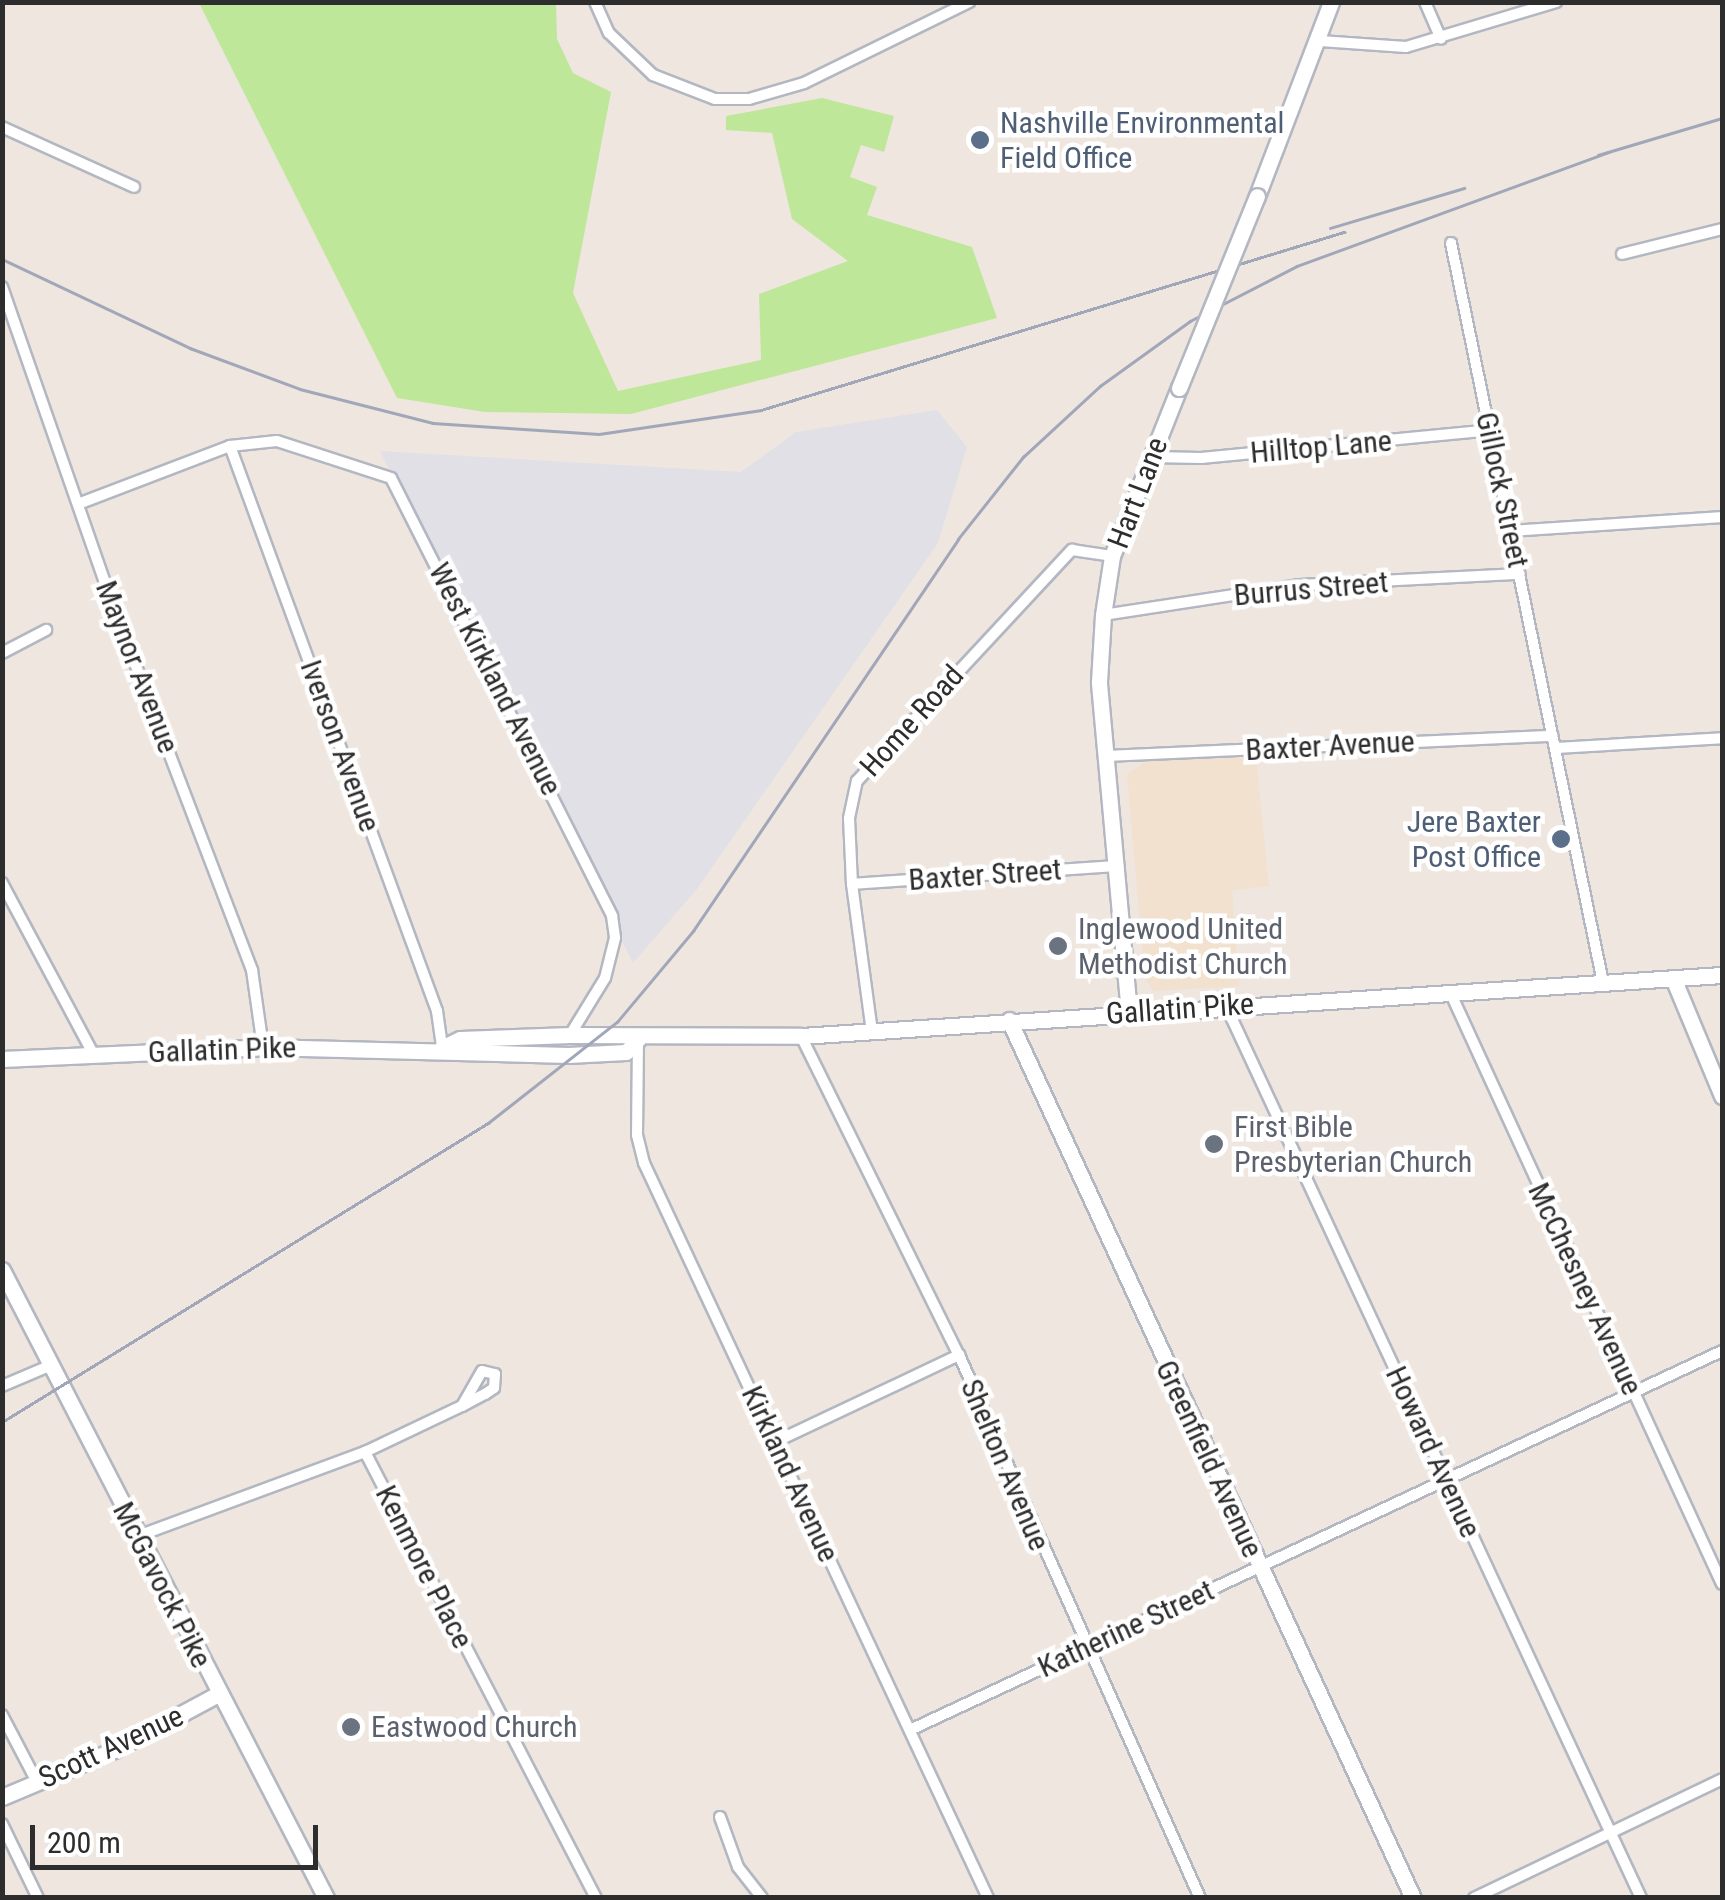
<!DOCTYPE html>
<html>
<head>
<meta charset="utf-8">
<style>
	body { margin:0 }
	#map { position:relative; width:1725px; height:1900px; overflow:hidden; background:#efe6df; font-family:"Roboto Condensed",sans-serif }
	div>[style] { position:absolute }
	.industrial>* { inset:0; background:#e1e0e7 }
	.education>* { inset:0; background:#f1e1ce }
	.green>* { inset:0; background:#bee79a }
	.roads { filter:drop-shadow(2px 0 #b3b7c1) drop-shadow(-2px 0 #b3b7c1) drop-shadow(0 2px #b3b7c1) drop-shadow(0 -2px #b3b7c1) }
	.street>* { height:10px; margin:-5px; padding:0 5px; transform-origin:5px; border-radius:5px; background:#fff }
	.secondary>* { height:15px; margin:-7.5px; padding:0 7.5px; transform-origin:7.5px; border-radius:7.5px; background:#fff }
	.rail>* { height:2.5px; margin:-1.25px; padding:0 1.25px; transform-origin:1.25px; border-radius:1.25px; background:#a1a7b8 }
	.bridges { filter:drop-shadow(2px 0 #b3b7c1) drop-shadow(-2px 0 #b3b7c1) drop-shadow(0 2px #b3b7c1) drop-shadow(0 -2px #b3b7c1) }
	.secondary-bridge>* { height:15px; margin:-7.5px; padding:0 7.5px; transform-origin:7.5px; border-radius:7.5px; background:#fff }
	.dots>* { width:28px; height:28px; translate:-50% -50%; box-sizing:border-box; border:5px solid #fff; border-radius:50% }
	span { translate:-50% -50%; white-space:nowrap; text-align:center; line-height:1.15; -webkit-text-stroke:9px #fff; paint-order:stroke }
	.service-label { font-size:30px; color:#4e5e75 }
	.left { translate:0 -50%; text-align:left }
	.right { translate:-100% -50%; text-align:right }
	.street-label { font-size:30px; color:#2d2d2d }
	.worship-label { font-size:30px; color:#5b616d }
	.frame { position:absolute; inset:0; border:5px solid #2d2d2d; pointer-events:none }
	.scale { position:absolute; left:30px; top:1825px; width:288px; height:45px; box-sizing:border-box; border:5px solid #2d2d2d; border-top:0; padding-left:12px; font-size:30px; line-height:35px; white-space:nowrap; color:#2d2d2d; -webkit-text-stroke:8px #fff; paint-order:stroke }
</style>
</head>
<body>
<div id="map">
	<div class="industrial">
		<i style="clip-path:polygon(937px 410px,967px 447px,938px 543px,697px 889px,633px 963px,380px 451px,741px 472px,796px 432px)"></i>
	</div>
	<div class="education">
		<i style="clip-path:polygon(1256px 757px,1269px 886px,1232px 890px,1239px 986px,1154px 991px,1145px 979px,1127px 774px,1147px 761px)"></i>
	</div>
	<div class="green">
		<i style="clip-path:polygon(199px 3px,556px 3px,557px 39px,573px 73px,611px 92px,573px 293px,618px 391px,761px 360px,759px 294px,848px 261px,792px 219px,772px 133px,726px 130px,726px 116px,822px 98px,894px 116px,884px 152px,861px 145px,850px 177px,877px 187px,867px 215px,972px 247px,997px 318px,631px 414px,485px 412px,397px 398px)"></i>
	</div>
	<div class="roads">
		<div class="street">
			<i style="left:595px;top:2px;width:34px;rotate:66deg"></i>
			<i style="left:609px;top:33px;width:61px;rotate:43.7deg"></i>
			<i style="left:653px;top:75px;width:66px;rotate:21.2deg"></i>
			<i style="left:715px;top:99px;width:34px"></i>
			<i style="left:749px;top:99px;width:57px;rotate:-16.2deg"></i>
			<i style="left:804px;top:83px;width:184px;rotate:-26.1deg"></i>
			<i style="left:1425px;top:2px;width:40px;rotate:66.6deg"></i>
			<i style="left:1320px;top:41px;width:86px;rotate:4deg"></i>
			<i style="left:1406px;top:47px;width:157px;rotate:-16.7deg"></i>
			<i style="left:2px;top:127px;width:145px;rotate:24.4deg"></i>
			<i style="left:1451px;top:243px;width:755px;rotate:78.39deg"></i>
			<i style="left:1622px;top:254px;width:103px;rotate:-14deg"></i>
			<i style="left:2px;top:287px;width:338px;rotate:70.8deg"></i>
			<i style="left:113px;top:606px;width:390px;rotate:69.1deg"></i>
			<i style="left:252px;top:970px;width:78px;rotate:81.9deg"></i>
			<i style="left:230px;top:446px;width:602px;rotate:69.88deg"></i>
			<i style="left:437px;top:1011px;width:37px;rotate:82deg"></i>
			<i style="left:1152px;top:457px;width:49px;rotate:1.2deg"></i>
			<i style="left:1201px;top:458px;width:290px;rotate:-5.5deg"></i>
			<i style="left:78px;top:504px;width:163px;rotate:-20.9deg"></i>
			<i style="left:230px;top:446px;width:47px;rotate:-6.1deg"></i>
			<i style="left:277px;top:441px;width:120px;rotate:18deg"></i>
			<i style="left:391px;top:478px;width:491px;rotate:63.2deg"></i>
			<i style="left:612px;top:916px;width:22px;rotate:82deg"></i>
			<i style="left:615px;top:938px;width:41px;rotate:104deg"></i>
			<i style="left:605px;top:978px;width:67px;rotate:121.6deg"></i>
			<i style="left:1511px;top:531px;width:211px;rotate:-3.8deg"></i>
			<i style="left:1103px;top:615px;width:199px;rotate:-8.7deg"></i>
			<i style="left:1300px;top:585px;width:220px;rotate:-2.9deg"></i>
			<i style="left:2px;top:653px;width:50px;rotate:-27.6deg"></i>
			<i style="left:1556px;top:748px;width:166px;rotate:-3.4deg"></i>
			<i style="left:1106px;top:756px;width:447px;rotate:-2.6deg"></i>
			<i style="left:2px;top:883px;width:195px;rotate:61.9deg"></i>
			<i style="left:852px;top:884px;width:267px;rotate:-3.9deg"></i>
			<i style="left:1451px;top:994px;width:649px;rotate:65.33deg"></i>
			<i style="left:1226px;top:1006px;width:984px;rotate:65.05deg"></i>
			<i style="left:872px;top:1032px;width:149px;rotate:-97.7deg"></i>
			<i style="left:852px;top:884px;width:66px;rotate:-92.6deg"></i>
			<i style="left:849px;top:818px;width:38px;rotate:-78deg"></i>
			<i style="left:857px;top:781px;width:316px;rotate:-47.1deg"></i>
			<i style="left:1072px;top:550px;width:40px;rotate:8.5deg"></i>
			<i style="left:801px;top:1036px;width:356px;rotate:63.7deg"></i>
			<i style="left:959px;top:1355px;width:594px;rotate:66.07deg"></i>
			<i style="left:638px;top:1040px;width:95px;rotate:90.6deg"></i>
			<i style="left:637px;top:1135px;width:29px;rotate:76deg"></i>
			<i style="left:644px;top:1163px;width:812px;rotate:64.92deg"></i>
			<i style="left:2px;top:1386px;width:51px;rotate:-23.1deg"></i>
			<i style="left:775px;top:1442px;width:204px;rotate:-25.3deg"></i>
			<i style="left:365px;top:1452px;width:502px;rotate:62.62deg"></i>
			<i style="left:138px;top:1536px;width:242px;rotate:-20.3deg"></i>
			<i style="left:365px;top:1452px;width:107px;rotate:-25.4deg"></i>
			<i style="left:462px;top:1406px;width:26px;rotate:-28deg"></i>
			<i style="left:485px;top:1394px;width:11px;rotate:-34deg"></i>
			<i style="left:494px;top:1388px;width:14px;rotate:-86deg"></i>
			<i style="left:495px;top:1374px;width:13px;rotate:-167deg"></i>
			<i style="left:482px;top:1371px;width:40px;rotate:119.7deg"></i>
			<i style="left:2px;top:1715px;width:76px;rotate:62.4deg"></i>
			<i style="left:910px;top:1730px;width:896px;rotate:-25.02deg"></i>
			<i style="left:720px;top:1817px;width:53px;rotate:70.2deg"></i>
			<i style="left:738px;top:1867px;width:39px;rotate:52deg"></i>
			<i style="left:2px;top:1824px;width:82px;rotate:64.1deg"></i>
			<i style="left:1474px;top:1898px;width:275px;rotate:-25.6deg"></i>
		</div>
		<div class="secondary">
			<i style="left:1257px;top:196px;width:208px;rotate:-69.1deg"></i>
			<i style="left:1673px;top:978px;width:128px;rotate:67.4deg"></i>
			<i style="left:1129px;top:1013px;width:332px;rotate:-95.2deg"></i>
			<i style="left:1099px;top:682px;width:67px;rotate:-86.6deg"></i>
			<i style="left:1103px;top:615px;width:60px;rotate:-81.3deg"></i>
			<i style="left:1112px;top:556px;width:181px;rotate:-68.3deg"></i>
			<i style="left:1009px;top:1020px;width:966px;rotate:65.29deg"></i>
			<i style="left:442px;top:1048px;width:20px;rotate:-27deg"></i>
			<i style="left:460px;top:1039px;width:110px;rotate:-2.1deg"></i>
			<i style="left:570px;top:1035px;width:231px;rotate:0.2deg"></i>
			<i style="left:801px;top:1036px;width:923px;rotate:-3.79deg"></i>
			<i style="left:2px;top:1059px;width:261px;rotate:-2.6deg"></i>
			<i style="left:263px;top:1047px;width:305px;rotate:1.5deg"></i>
			<i style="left:568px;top:1055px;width:58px;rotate:-3deg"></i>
			<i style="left:626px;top:1052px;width:18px;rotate:-47deg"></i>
			<i style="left:2px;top:1270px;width:707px;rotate:62.71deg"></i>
			<i style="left:2px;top:1797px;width:121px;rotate:-22.8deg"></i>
			<i style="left:114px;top:1750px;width:118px;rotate:-28.3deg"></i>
		</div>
	</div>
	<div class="rail">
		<i style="left:1598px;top:155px;width:129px;rotate:-16.6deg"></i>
		<i style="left:1330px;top:228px;width:140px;rotate:-16.6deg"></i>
		<i style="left:2px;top:259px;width:208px;rotate:25.3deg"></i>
		<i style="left:190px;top:348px;width:117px;rotate:20.4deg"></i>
		<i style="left:300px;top:389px;width:137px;rotate:14.3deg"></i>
		<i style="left:433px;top:423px;width:166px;rotate:3.8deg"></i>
		<i style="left:599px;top:434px;width:164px;rotate:-8.4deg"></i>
		<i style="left:761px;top:410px;width:610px;rotate:-16.98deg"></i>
		<i style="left:2px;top:1422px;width:571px;rotate:-31.6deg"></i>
		<i style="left:488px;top:1123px;width:164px;rotate:-38.1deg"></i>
		<i style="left:617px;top:1022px;width:119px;rotate:-50.1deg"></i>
		<i style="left:693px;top:931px;width:473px;rotate:-55.9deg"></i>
		<i style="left:958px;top:539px;width:105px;rotate:-51.6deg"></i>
		<i style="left:1023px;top:457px;width:105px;rotate:-42.7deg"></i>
		<i style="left:1100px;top:386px;width:111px;rotate:-35.8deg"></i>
		<i style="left:1190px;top:321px;width:120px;rotate:-27.2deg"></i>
		<i style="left:1297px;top:266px;width:332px;rotate:-20.1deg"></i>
	</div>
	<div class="bridges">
		<div class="secondary-bridge">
			<i style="left:1179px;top:388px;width:207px;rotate:-67.9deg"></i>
		</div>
	</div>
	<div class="dots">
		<i style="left:980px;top:140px;background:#5c6f8a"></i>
		<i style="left:1561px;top:839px;background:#5c6f8a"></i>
		<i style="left:1058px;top:946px;background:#6b7280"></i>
		<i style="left:1214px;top:1144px;background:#6b7280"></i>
		<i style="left:351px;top:1727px;background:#6b7280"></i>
	</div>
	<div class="service-label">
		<span class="left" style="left:1000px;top:140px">Nashville Environmental<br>Field Office</span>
		<span class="right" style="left:1541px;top:839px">Jere Baxter<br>Post Office</span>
	</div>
	<div class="street-label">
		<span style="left:1321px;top:447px;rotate:-5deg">Hilltop Lane</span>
		<span style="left:1502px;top:490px;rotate:78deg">Gillock Street</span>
		<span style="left:1138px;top:493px;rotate:-69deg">Hart Lane</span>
		<span style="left:1311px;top:589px;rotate:-5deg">Burrus Street</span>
		<span style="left:137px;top:667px;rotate:69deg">Maynor Avenue</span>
		<span style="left:495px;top:679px;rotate:63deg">West Kirkland Avenue</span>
		<span style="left:912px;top:721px;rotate:-48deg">Home Road</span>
		<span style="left:340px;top:746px;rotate:70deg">Iverson Avenue</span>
		<span style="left:1330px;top:746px;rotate:-3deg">Baxter Avenue</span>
		<span style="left:985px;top:875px;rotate:-4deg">Baxter Street</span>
		<span style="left:1180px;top:1009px;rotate:-4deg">Gallatin Pike</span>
		<span style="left:222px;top:1050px;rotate:-2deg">Gallatin Pike</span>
		<span style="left:1585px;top:1289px;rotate:65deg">McChesney Avenue</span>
		<span style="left:1433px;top:1452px;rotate:65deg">Howard Avenue</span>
		<span style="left:1209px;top:1459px;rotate:65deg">Greenfield Avenue</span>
		<span style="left:1005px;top:1465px;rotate:67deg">Shelton Avenue</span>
		<span style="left:790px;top:1474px;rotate:65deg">Kirkland Avenue</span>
		<span style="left:424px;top:1567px;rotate:63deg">Kenmore Place</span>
		<span style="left:162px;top:1585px;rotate:63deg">McGavock Pike</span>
		<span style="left:1126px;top:1629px;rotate:-25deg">Katherine Street</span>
		<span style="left:111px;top:1747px;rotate:-25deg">Scott Avenue</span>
	</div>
	<div class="worship-label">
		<span class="left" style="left:1078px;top:946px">Inglewood United<br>Methodist Church</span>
		<span class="left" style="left:1234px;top:1144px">First Bible<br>Presbyterian Church</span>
		<span class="left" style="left:371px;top:1727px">Eastwood Church</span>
	</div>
	<div class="frame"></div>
	<div class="scale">200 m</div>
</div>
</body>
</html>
